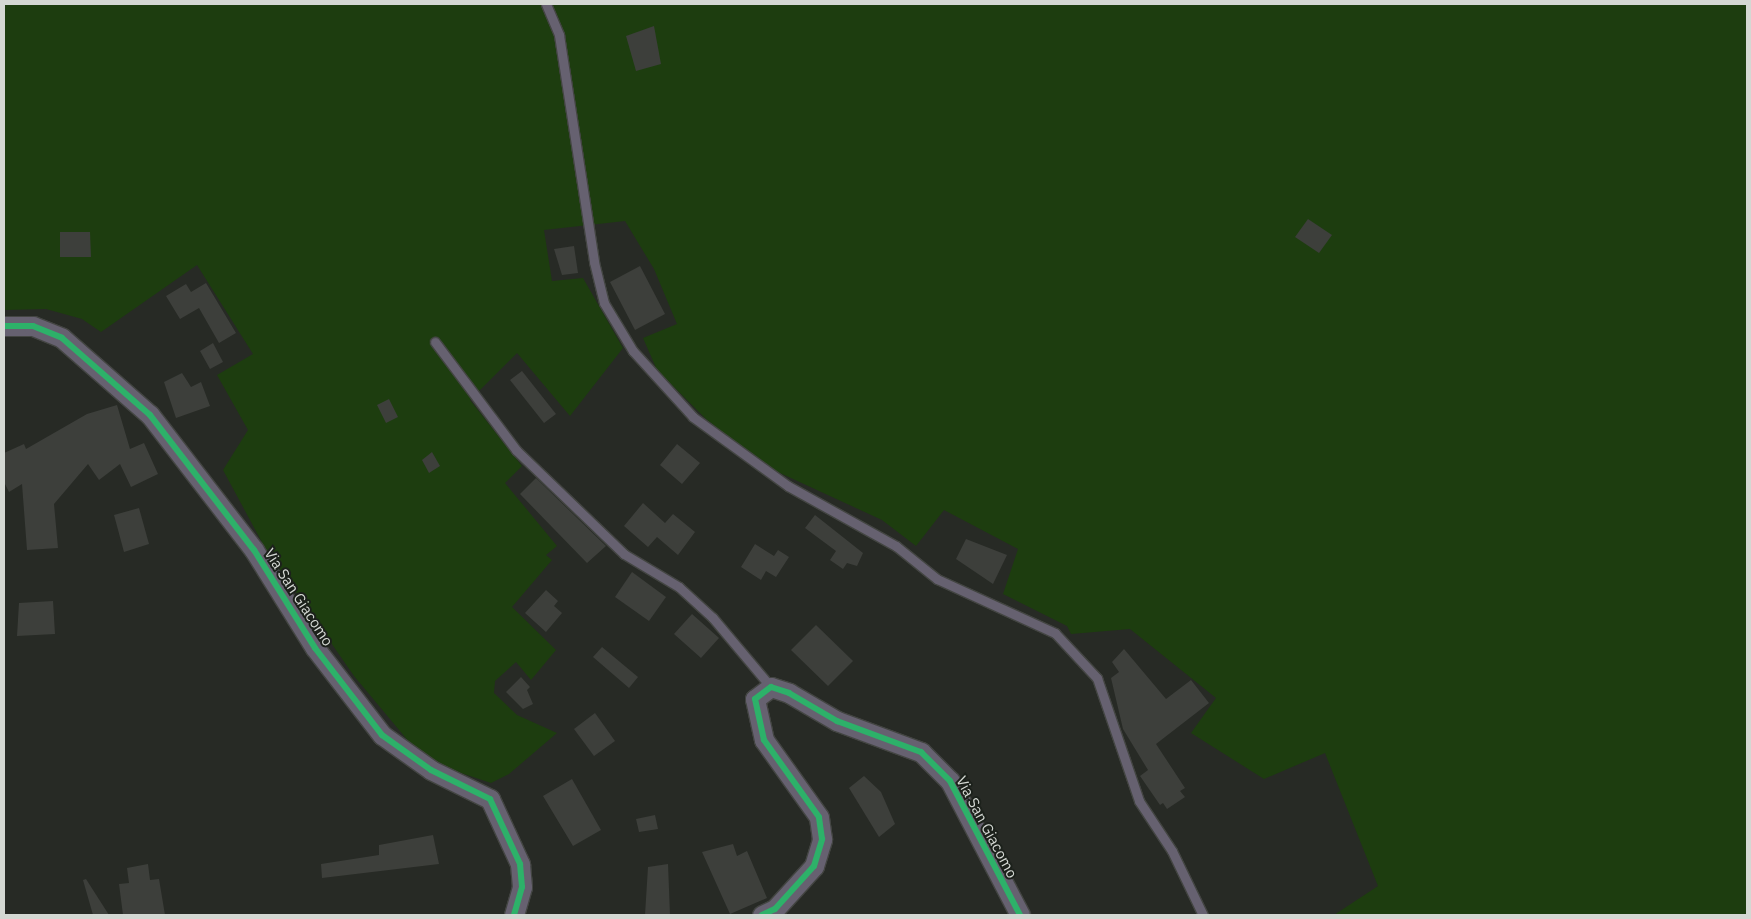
<!DOCTYPE html>
<html>
<head>
<meta charset="utf-8">
<style>
	body { margin:0 }
	#map { position:relative; width:1751px; height:919px; overflow:hidden; background:#272a25; font-family:"IBM Plex Sans",sans-serif }
	div>[style] { position:absolute }
	.green>* { inset:0; background:#1d3d0f }
	.building>* { inset:0; background:#3d3f3b }
	.roads { filter:drop-shadow(1px 0 #434542) drop-shadow(-1px 0 #434542) drop-shadow(0 1px #434542) drop-shadow(0 -1px #434542) }
	.service>* { height:9px; margin:-4.5px; padding:0 4.5px; transform-origin:4.5px; border-radius:4.5px; background:#666170 }
	.minor>* { height:19px; margin:-9.5px; padding:0 9.5px; transform-origin:9.5px; border-radius:9.5px; background:#666170 }
	.cycleway>* { height:6px; margin:-3px; padding:0 3px; transform-origin:3px; border-radius:3px; background:#2db169 }
	span { translate:-50% -50%; white-space:nowrap; text-align:center; line-height:1.15; -webkit-text-stroke:4px #1c211b; paint-order:stroke }
	.street-label { font-size:15px; color:#d4d8d3 }
	.frame { position:absolute; inset:0; border:5px solid #d4d8d3; pointer-events:none }
</style>
</head>
<body>
<div id="map">
	<div class="green">
		<i style="clip-path:polygon(4px 4px,1747px 4px,1747px 915px,1334px 915px,1378px 886px,1325px 753px,1264px 779px,1191px 733px,1216px 698px,1130px 629px,1071px 634px,1067px 626px,1003px 594px,1018px 549px,944px 510px,916px 546px,882px 520px,767px 467px,706px 419px,657px 370px,643px 338px,677px 324px,654px 269px,625px 221px,544px 230px,552px 281px,583px 278px,623px 348px,570px 416px,517px 353px,470px 400px,522px 466px,505px 483px,557px 546px,546px 555px,552px 560px,512px 607px,556px 650px,531px 680px,516px 662px,495px 681px,494px 693px,517px 715px,557px 733px,509px 774px,491px 783px,425px 761px,354px 676px,264px 546px,223px 470px,248px 430px,217px 375px,253px 354px,197px 265px,101px 332px,82px 319px,46px 309px,4px 310px)"></i>
	</div>
	<div class="building">
		<i style="clip-path:polygon(654px 26px,661px 64px,636px 71px,626px 36px)"></i>
		<i style="clip-path:polygon(1308px 219px,1332px 235px,1319px 253px,1295px 237px)"></i>
		<i style="clip-path:polygon(60px 232px,90px 232px,91px 257px,60px 257px)"></i>
		<i style="clip-path:polygon(574px 246px,578px 273px,562px 275px,554px 249px)"></i>
		<i style="clip-path:polygon(640px 266px,665px 314px,635px 330px,610px 282px)"></i>
		<i style="clip-path:polygon(206px 283px,236px 333px,219px 343px,199px 308px,180px 319px,166px 296px,186px 284px,191px 292px)"></i>
		<i style="clip-path:polygon(213px 343px,223px 362px,210px 369px,200px 351px)"></i>
		<i style="clip-path:polygon(522px 371px,556px 414px,544px 423px,510px 380px)"></i>
		<i style="clip-path:polygon(182px 373px,191px 387px,201px 382px,210px 406px,176px 418px,164px 382px)"></i>
		<i style="clip-path:polygon(389px 399px,398px 417px,386px 423px,377px 405px)"></i>
		<i style="clip-path:polygon(117px 405px,130px 449px,144px 443px,158px 474px,131px 487px,120px 464px,99px 480px,88px 464px,54px 504px,58px 548px,27px 550px,22px 484px,9px 492px,4px 482px,4px 453px,24px 444px,26px 449px,87px 414px)"></i>
		<i style="clip-path:polygon(677px 444px,700px 463px,682px 484px,660px 465px)"></i>
		<i style="clip-path:polygon(432px 452px,440px 466px,429px 473px,422px 460px)"></i>
		<i style="clip-path:polygon(536px 478px,606px 546px,587px 563px,520px 494px)"></i>
		<i style="clip-path:polygon(643px 503px,665px 523px,673px 514px,695px 532px,678px 555px,657px 537px,648px 547px,624px 526px)"></i>
		<i style="clip-path:polygon(139px 508px,149px 544px,124px 552px,114px 515px)"></i>
		<i style="clip-path:polygon(815px 515px,863px 553px,857px 566px,847px 563px,843px 569px,830px 560px,836px 551px,805px 528px)"></i>
		<i style="clip-path:polygon(966px 539px,1007px 555px,993px 584px,956px 559px)"></i>
		<i style="clip-path:polygon(755px 544px,774px 556px,778px 550px,789px 557px,776px 577px,766px 571px,761px 580px,741px 567px)"></i>
		<i style="clip-path:polygon(632px 572px,666px 597px,649px 621px,615px 597px)"></i>
		<i style="clip-path:polygon(546px 590px,558px 601px,554px 606px,562px 613px,546px 632px,525px 613px)"></i>
		<i style="clip-path:polygon(53px 601px,55px 634px,17px 636px,19px 603px)"></i>
		<i style="clip-path:polygon(692px 614px,719px 638px,701px 658px,674px 634px)"></i>
		<i style="clip-path:polygon(816px 625px,853px 661px,828px 686px,791px 650px)"></i>
		<i style="clip-path:polygon(602px 647px,638px 677px,629px 688px,593px 657px)"></i>
		<i style="clip-path:polygon(1124px 649px,1166px 699px,1191px 680px,1209px 703px,1156px 744px,1185px 788px,1180px 791px,1185px 797px,1167px 809px,1163px 803px,1160px 805px,1140px 776px,1148px 770px,1123px 729px,1111px 678px,1119px 672px,1112px 662px)"></i>
		<i style="clip-path:polygon(521px 677px,530px 687px,527px 690px,533px 704px,523px 709px,506px 692px)"></i>
		<i style="clip-path:polygon(595px 713px,615px 741px,594px 756px,574px 729px)"></i>
		<i style="clip-path:polygon(864px 776px,881px 792px,895px 824px,879px 837px,849px 788px)"></i>
		<i style="clip-path:polygon(572px 779px,601px 830px,573px 846px,543px 796px)"></i>
		<i style="clip-path:polygon(655px 815px,658px 829px,639px 832px,636px 819px)"></i>
		<i style="clip-path:polygon(433px 835px,439px 864px,322px 878px,321px 864px,379px 855px,379px 845px)"></i>
		<i style="clip-path:polygon(733px 844px,737px 856px,747px 851px,767px 898px,730px 914px,702px 852px)"></i>
		<i style="clip-path:polygon(148px 864px,150px 880px,159px 879px,165px 915px,123px 915px,119px 884px,129px 883px,127px 868px)"></i>
		<i style="clip-path:polygon(668px 864px,670px 915px,645px 915px,648px 867px)"></i>
		<i style="clip-path:polygon(86px 879px,109px 915px,93px 915px,83px 880px)"></i>
	</div>
	<div class="roads">
		<div class="service">
			<i style="left:546px;top:4px;width:34px;rotate:67deg"></i>
			<i style="left:559px;top:35px;width:230px;rotate:81.2deg"></i>
			<i style="left:594px;top:262px;width:42px;rotate:76.3deg"></i>
			<i style="left:604px;top:303px;width:56px;rotate:58.9deg"></i>
			<i style="left:633px;top:351px;width:89px;rotate:47.7deg"></i>
			<i style="left:693px;top:417px;width:117px;rotate:36deg"></i>
			<i style="left:788px;top:486px;width:124px;rotate:29.1deg"></i>
			<i style="left:896px;top:546px;width:53px;rotate:38.8deg"></i>
			<i style="left:937px;top:579px;width:130px;rotate:24.6deg"></i>
			<i style="left:1055px;top:633px;width:62px;rotate:47deg"></i>
			<i style="left:1097px;top:678px;width:130px;rotate:71.1deg"></i>
			<i style="left:1139px;top:801px;width:60px;rotate:56.6deg"></i>
			<i style="left:1172px;top:851px;width:71px;rotate:64.2deg"></i>
			<i style="left:435px;top:342px;width:135px;rotate:53.1deg"></i>
			<i style="left:516px;top:450px;width:150px;rotate:43.9deg"></i>
			<i style="left:624px;top:554px;width:64px;rotate:31deg"></i>
			<i style="left:679px;top:587px;width:46px;rotate:42.4deg"></i>
			<i style="left:713px;top:618px;width:90px;rotate:50deg"></i>
		</div>
		<div class="minor">
			<i style="left:4px;top:326px;width:29px"></i>
			<i style="left:33px;top:326px;width:31px;rotate:22deg"></i>
			<i style="left:62px;top:338px;width:117px;rotate:41.2deg"></i>
			<i style="left:150px;top:415px;width:170px;rotate:52.4deg"></i>
			<i style="left:254px;top:550px;width:115px;rotate:58.1deg"></i>
			<i style="left:315px;top:648px;width:110px;rotate:52.4deg"></i>
			<i style="left:382px;top:735px;width:60px;rotate:35.5deg"></i>
			<i style="left:431px;top:770px;width:66px;rotate:26.2deg"></i>
			<i style="left:490px;top:799px;width:72px;rotate:65.2deg"></i>
			<i style="left:520px;top:864px;width:23px;rotate:85deg"></i>
			<i style="left:522px;top:887px;width:29px;rotate:106deg"></i>
			<i style="left:762px;top:915px;width:14px;rotate:-25deg"></i>
			<i style="left:775px;top:909px;width:58px;rotate:-47.8deg"></i>
			<i style="left:814px;top:866px;width:28px;rotate:-73deg"></i>
			<i style="left:822px;top:839px;width:22px;rotate:-98deg"></i>
			<i style="left:819px;top:817px;width:95px;rotate:-125.5deg"></i>
			<i style="left:764px;top:740px;width:42px;rotate:-102.4deg"></i>
			<i style="left:755px;top:699px;width:20px;rotate:-37deg"></i>
			<i style="left:771px;top:687px;width:19px;rotate:18deg"></i>
			<i style="left:789px;top:693px;width:56px;rotate:30.3deg"></i>
			<i style="left:837px;top:721px;width:90px;rotate:20.3deg"></i>
			<i style="left:921px;top:752px;width:41px;rotate:45deg"></i>
			<i style="left:950px;top:781px;width:151px;rotate:62.4deg"></i>
		</div>
	</div>
	<div class="cycleway">
		<i style="left:4px;top:326px;width:29px"></i>
		<i style="left:33px;top:326px;width:31px;rotate:22deg"></i>
		<i style="left:62px;top:338px;width:117px;rotate:41.2deg"></i>
		<i style="left:150px;top:415px;width:170px;rotate:52.4deg"></i>
		<i style="left:254px;top:550px;width:115px;rotate:58.1deg"></i>
		<i style="left:315px;top:648px;width:110px;rotate:52.4deg"></i>
		<i style="left:382px;top:735px;width:60px;rotate:35.5deg"></i>
		<i style="left:431px;top:770px;width:66px;rotate:26.2deg"></i>
		<i style="left:490px;top:799px;width:72px;rotate:65.2deg"></i>
		<i style="left:520px;top:864px;width:23px;rotate:85deg"></i>
		<i style="left:522px;top:887px;width:29px;rotate:106deg"></i>
		<i style="left:762px;top:915px;width:14px;rotate:-25deg"></i>
		<i style="left:775px;top:909px;width:58px;rotate:-47.8deg"></i>
		<i style="left:814px;top:866px;width:28px;rotate:-73deg"></i>
		<i style="left:822px;top:839px;width:22px;rotate:-98deg"></i>
		<i style="left:819px;top:817px;width:95px;rotate:-125.5deg"></i>
		<i style="left:764px;top:740px;width:42px;rotate:-102.4deg"></i>
		<i style="left:755px;top:699px;width:20px;rotate:-37deg"></i>
		<i style="left:771px;top:687px;width:19px;rotate:18deg"></i>
		<i style="left:789px;top:693px;width:56px;rotate:30.3deg"></i>
		<i style="left:837px;top:721px;width:90px;rotate:20.3deg"></i>
		<i style="left:921px;top:752px;width:41px;rotate:45deg"></i>
		<i style="left:950px;top:781px;width:151px;rotate:62.4deg"></i>
	</div>
	<div class="street-label">
		<span style="left:299px;top:597px;rotate:57deg">Via San Giacomo</span>
		<span style="left:987px;top:827px;rotate:62deg">Via San Giacomo</span>
	</div>
	<div class="frame"></div>
</div>
</body>
</html>
